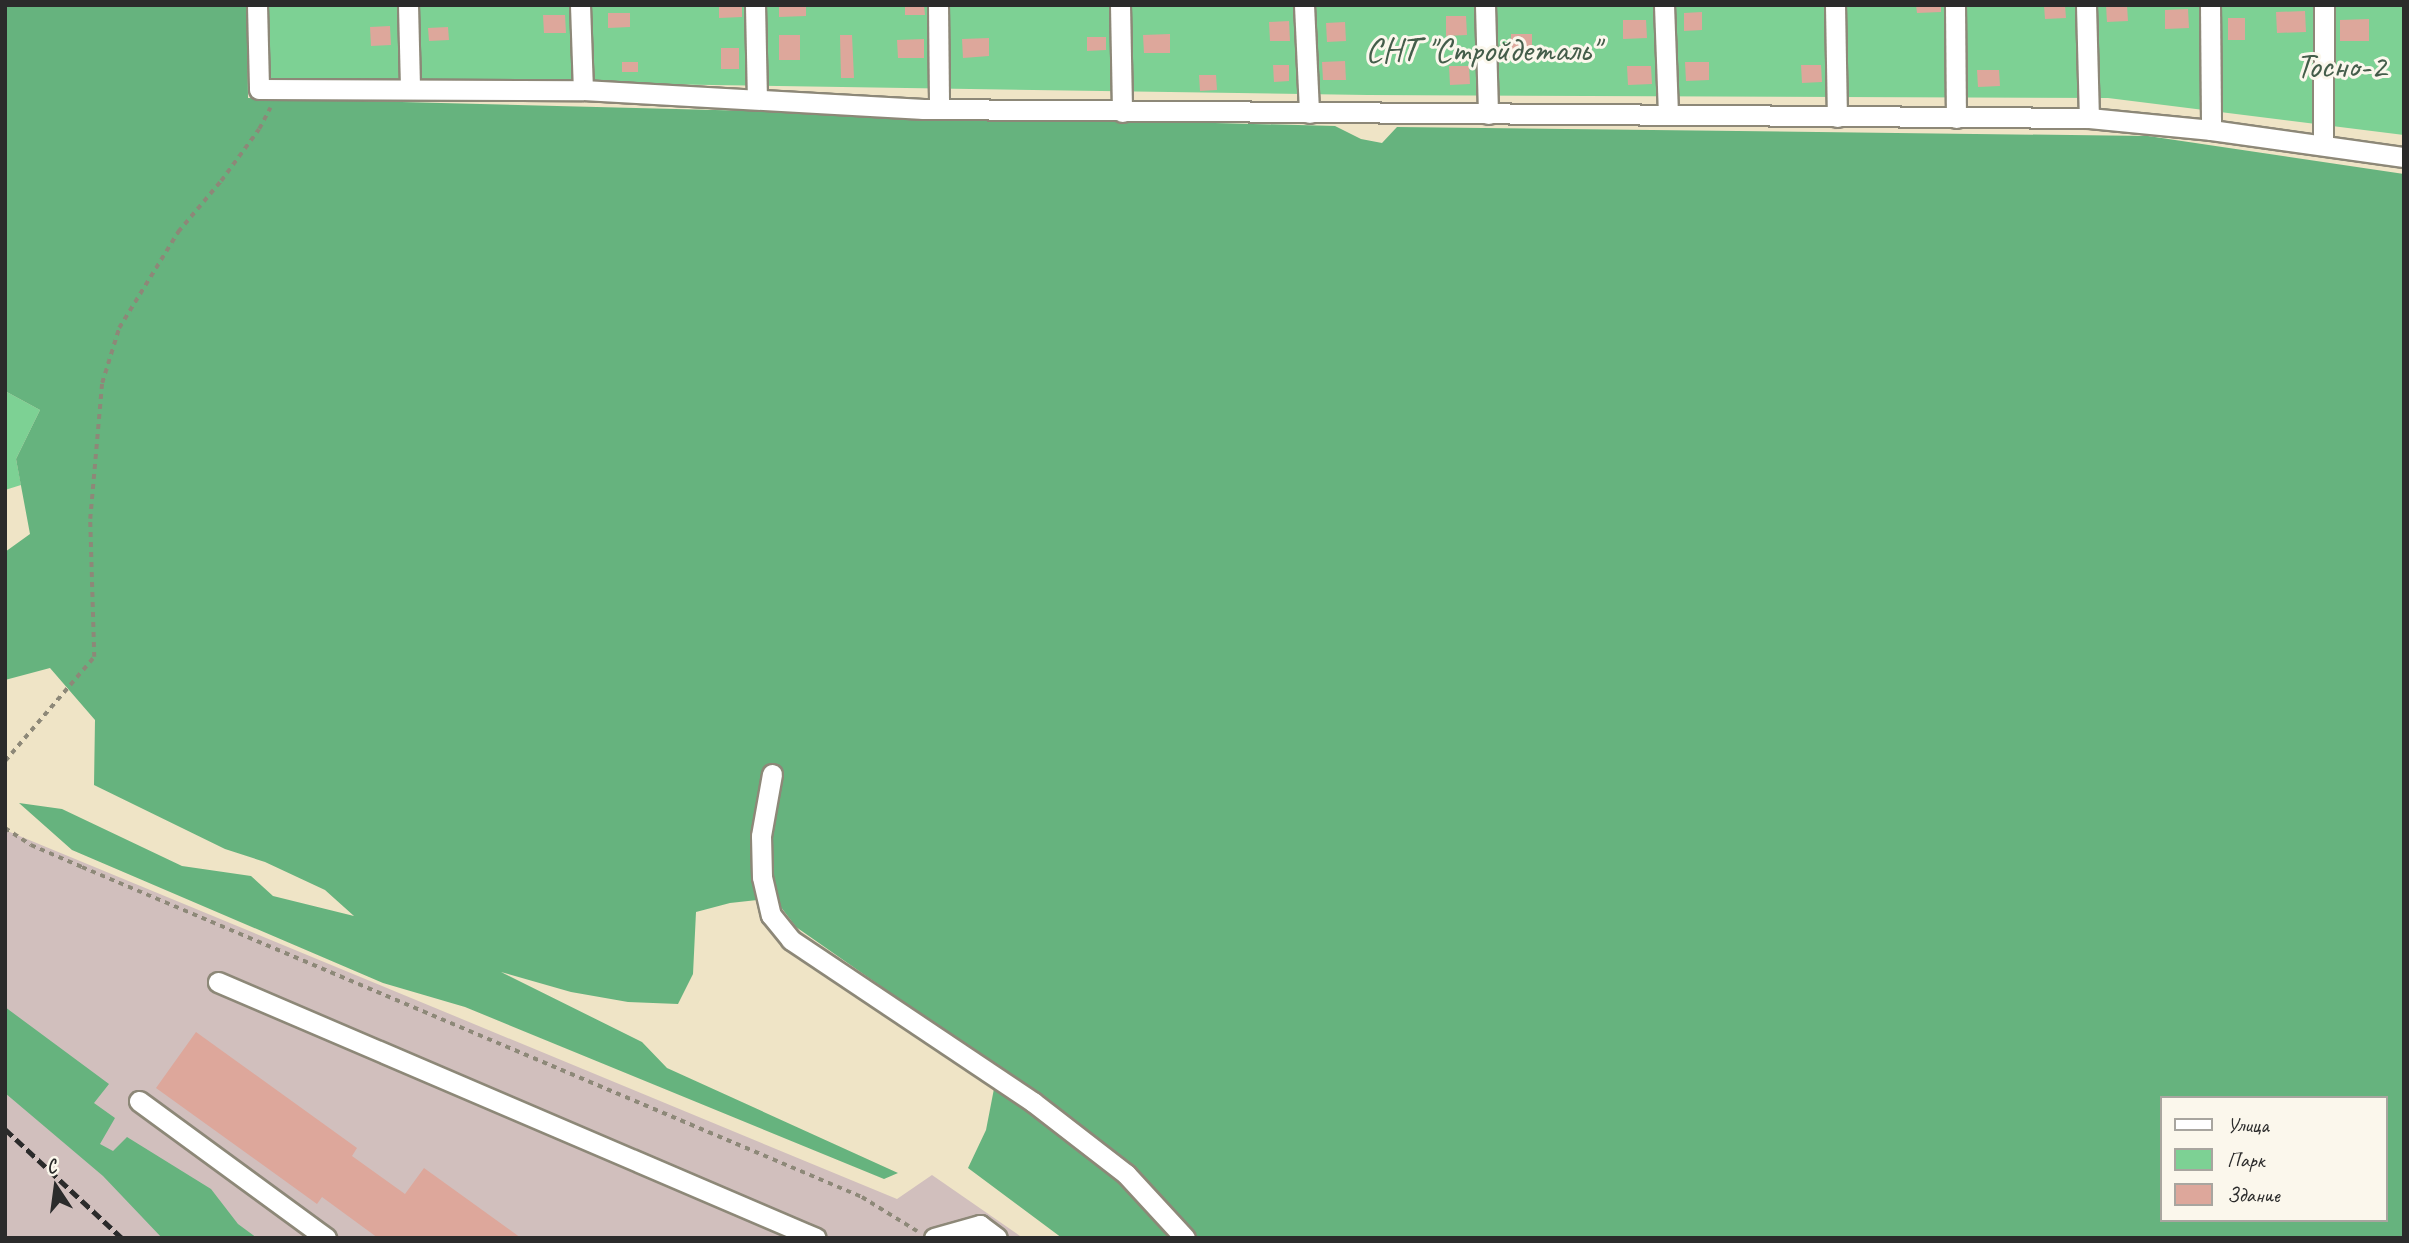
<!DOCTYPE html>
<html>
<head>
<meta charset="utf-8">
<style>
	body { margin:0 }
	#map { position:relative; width:2409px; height:1243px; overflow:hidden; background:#efe4c6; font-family:Caveat,sans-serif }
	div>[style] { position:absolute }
	.industrial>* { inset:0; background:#d1bfbd }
	.green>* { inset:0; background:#7dd194 }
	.forest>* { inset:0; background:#66b37e }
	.building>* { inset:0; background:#dda79b }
	.path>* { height:3.5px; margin-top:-1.75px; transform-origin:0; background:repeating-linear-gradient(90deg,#8d8878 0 5px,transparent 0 10px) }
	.roads { filter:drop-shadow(2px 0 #8d8878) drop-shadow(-2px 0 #8d8878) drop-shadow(0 2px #8d8878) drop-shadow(0 -2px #8d8878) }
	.minor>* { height:19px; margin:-9.5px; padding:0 9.5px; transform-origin:9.5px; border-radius:9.5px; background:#fff }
	.rail>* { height:5px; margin-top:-2.5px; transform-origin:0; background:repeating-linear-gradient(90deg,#2b2b2b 0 10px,transparent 0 15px) }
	span { translate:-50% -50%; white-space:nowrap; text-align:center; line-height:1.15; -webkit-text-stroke:6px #fbf7ec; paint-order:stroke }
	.park-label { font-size:35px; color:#445d4a }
	.frame { position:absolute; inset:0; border:7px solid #2b2b2b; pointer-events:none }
	.legend { position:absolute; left:2160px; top:1096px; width:228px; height:126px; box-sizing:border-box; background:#fbf7ec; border:2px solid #a8a59f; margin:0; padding:9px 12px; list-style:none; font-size:21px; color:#2b2b2b }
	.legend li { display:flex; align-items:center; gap:14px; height:35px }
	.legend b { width:35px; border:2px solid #a8a59f }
	.north { position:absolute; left:21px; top:1152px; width:70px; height:70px; -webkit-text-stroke:5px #fbf7ec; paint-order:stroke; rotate:347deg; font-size:19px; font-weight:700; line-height:28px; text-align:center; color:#2b2b2b }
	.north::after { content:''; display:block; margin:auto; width:24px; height:32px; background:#2b2b2b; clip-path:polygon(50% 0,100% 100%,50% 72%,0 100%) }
</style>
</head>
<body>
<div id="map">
	<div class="industrial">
		<i style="clip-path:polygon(5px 830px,897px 1199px,932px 1175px,1023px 1238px,5px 1238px)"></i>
	</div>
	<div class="green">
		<i style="clip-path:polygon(247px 5px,2404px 5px,2404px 135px,2108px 98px,1368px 95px,249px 78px)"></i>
		<i style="clip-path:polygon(5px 391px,40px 410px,16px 459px,21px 485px,5px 490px)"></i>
	</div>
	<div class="forest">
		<i style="clip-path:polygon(evenodd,5px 5px,247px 5px,248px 98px,1335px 126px,1361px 139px,1382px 143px,1397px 127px,2148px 136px,2404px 174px,2404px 1238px,1062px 1238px,968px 1168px,986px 1130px,998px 1068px,796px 927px,774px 898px,730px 903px,696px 912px,693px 974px,678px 1004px,628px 1002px,571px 992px,501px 972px,642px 1042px,667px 1068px,898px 1173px,884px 1179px,465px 1007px,383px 983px,72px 850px,19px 803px,62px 809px,182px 866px,251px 876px,273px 896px,354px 916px,325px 890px,265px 862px,225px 849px,94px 785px,95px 720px,50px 668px,5px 680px,5px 552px,30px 534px,16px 459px,40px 410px,5px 391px,5px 5px,2162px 1098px,2386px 1098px,2386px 1220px,2162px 1220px,2162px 1098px)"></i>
		<i style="clip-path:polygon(5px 1007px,109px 1084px,94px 1103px,115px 1118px,100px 1144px,113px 1151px,127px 1137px,211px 1189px,238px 1224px,257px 1238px,162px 1238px,103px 1176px,5px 1093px)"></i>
	</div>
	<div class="building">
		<i style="clip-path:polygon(719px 5px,742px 5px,742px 17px,719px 18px)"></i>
		<i style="clip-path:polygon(779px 5px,806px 5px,806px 16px,779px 17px)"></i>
		<i style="clip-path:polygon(905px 5px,924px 5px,925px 15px,905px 15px)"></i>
		<i style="clip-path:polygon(1916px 5px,1941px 5px,1941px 12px,1917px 13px)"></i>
		<i style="clip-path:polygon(2044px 5px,2065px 5px,2066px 18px,2045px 19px)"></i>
		<i style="clip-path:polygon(2106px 5px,2127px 5px,2128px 21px,2107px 22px)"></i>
		<i style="clip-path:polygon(2188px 9px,2189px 28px,2165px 29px,2165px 10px)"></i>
		<i style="clip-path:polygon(2305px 11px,2306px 32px,2277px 33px,2276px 12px)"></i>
		<i style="clip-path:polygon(1702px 12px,1702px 30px,1684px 31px,1684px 13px)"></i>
		<i style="clip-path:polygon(608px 13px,630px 13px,630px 27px,608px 28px)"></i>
		<i style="clip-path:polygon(543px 15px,565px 15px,566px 33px,544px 33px)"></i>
		<i style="clip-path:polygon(1446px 16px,1466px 16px,1467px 35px,1446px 36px)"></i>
		<i style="clip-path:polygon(2228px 18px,2245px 18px,2245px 40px,2228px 40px)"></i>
		<i style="clip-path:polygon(2369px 19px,2369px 41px,2340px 41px,2340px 20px)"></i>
		<i style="clip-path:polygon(1623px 20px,1646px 20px,1647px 38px,1623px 39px)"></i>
		<i style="clip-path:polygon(1289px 21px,1290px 41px,1270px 41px,1269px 22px)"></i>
		<i style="clip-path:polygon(1345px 22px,1346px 41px,1327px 42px,1326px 23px)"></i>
		<i style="clip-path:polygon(390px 26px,391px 45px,371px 46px,370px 27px)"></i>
		<i style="clip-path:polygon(448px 27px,449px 40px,429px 41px,428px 28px)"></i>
		<i style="clip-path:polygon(1170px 34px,1170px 53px,1144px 53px,1143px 35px)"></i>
		<i style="clip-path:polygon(1511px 34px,1532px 34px,1532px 51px,1511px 51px)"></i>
		<i style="clip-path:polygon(779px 35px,800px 35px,800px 60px,779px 60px)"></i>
		<i style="clip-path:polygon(840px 35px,852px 35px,854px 78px,841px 78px)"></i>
		<i style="clip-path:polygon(1087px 37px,1106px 37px,1106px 50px,1087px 51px)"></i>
		<i style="clip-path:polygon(989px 38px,989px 56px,963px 58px,962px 39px)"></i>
		<i style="clip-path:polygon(924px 39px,924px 58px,898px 58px,897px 40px)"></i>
		<i style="clip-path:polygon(721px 48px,739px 48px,739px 69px,721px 69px)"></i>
		<i style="clip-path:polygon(1345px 61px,1346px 80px,1323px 80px,1322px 62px)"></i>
		<i style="clip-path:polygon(622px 62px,638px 62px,638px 72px,622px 72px)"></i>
		<i style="clip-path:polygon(1685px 62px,1709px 62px,1709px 80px,1686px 81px)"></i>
		<i style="clip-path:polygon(1273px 65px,1289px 65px,1289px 81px,1274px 82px)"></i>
		<i style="clip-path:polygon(1801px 65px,1821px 65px,1822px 82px,1802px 83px)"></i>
		<i style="clip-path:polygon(1449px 66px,1469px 66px,1470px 84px,1450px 85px)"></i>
		<i style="clip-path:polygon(1627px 66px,1651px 66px,1652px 84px,1628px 85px)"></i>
		<i style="clip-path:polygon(1977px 70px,1999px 70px,2000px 86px,1978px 87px)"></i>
		<i style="clip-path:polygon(1199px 75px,1216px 75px,1217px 90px,1200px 91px)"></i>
		<i style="clip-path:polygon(196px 1032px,357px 1148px,352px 1156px,405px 1194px,424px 1168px,521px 1238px,378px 1238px,322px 1197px,317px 1204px,156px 1088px)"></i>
	</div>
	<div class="path">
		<i style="left:5px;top:761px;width:137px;rotate:-49.4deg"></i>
		<i style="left:94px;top:657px;width:138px;rotate:-91.7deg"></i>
		<i style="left:90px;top:519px;width:137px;rotate:-85deg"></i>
		<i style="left:102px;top:383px;width:58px;rotate:-72.8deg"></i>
		<i style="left:119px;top:328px;width:113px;rotate:-58.4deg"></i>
		<i style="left:178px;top:232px;width:67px;rotate:-49.9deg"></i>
		<i style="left:221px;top:181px;width:64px;rotate:-53.8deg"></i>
		<i style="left:259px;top:129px;width:24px;rotate:-62deg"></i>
		<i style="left:5px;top:828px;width:31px;rotate:33deg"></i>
		<i style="left:31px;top:845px;width:56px;rotate:23.3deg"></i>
		<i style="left:82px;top:867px;width:847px;rotate:22.93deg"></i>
		<i style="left:862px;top:1197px;width:65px;rotate:31.7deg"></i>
	</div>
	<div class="roads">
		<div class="minor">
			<i style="left:257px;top:5px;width:84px;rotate:88.6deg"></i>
			<i style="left:259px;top:89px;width:324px;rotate:0.2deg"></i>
			<i style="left:583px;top:90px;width:341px;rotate:3.2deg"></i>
			<i style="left:923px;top:109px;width:1166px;rotate:0.44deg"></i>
			<i style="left:2089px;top:118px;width:123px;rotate:5.6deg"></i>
			<i style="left:2211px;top:130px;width:195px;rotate:8deg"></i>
			<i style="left:408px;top:5px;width:83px;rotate:88.6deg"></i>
			<i style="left:580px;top:5px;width:85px;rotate:88deg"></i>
			<i style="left:755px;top:5px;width:93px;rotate:88.8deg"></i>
			<i style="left:938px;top:5px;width:104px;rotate:89.4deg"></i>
			<i style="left:1120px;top:5px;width:107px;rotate:88.9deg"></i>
			<i style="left:1304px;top:5px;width:108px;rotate:87.3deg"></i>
			<i style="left:1485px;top:5px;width:109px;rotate:88.4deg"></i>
			<i style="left:1664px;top:5px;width:110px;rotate:87.9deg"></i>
			<i style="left:1835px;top:5px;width:112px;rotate:89deg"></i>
			<i style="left:1955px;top:5px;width:113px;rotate:89.5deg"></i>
			<i style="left:2086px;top:5px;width:113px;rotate:88.5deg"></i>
			<i style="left:2210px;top:5px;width:125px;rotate:89.5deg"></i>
			<i style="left:2323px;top:145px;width:140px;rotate:-89.6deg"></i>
			<i style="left:772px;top:774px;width:63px;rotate:100.1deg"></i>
			<i style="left:761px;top:836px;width:41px;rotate:88.6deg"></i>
			<i style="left:762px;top:877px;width:39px;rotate:77deg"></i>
			<i style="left:771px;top:915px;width:32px;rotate:51deg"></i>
			<i style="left:791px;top:940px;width:291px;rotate:33.8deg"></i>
			<i style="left:1033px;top:1102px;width:118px;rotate:37.7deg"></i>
			<i style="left:1126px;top:1174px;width:87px;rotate:47.3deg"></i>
			<i style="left:218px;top:982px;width:650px;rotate:23.18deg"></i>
			<i style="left:139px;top:1101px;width:232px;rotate:36.2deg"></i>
			<i style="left:934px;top:1238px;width:48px;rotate:-15.8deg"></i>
			<i style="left:980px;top:1225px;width:21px;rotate:37deg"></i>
		</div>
	</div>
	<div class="rail">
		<i style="left:5px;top:1129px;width:160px;rotate:43deg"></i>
	</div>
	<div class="park-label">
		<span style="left:1482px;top:50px">СНТ "Стройдеталь"</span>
		<span style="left:2341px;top:66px">Тосно-2</span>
	</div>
	<div class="frame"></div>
	<ul class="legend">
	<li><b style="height:9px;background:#fff"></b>Улица</li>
	<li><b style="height:19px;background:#7dd194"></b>Парк</li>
	<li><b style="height:19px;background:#dda79b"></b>Здание</li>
	</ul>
	<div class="north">С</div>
</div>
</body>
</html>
